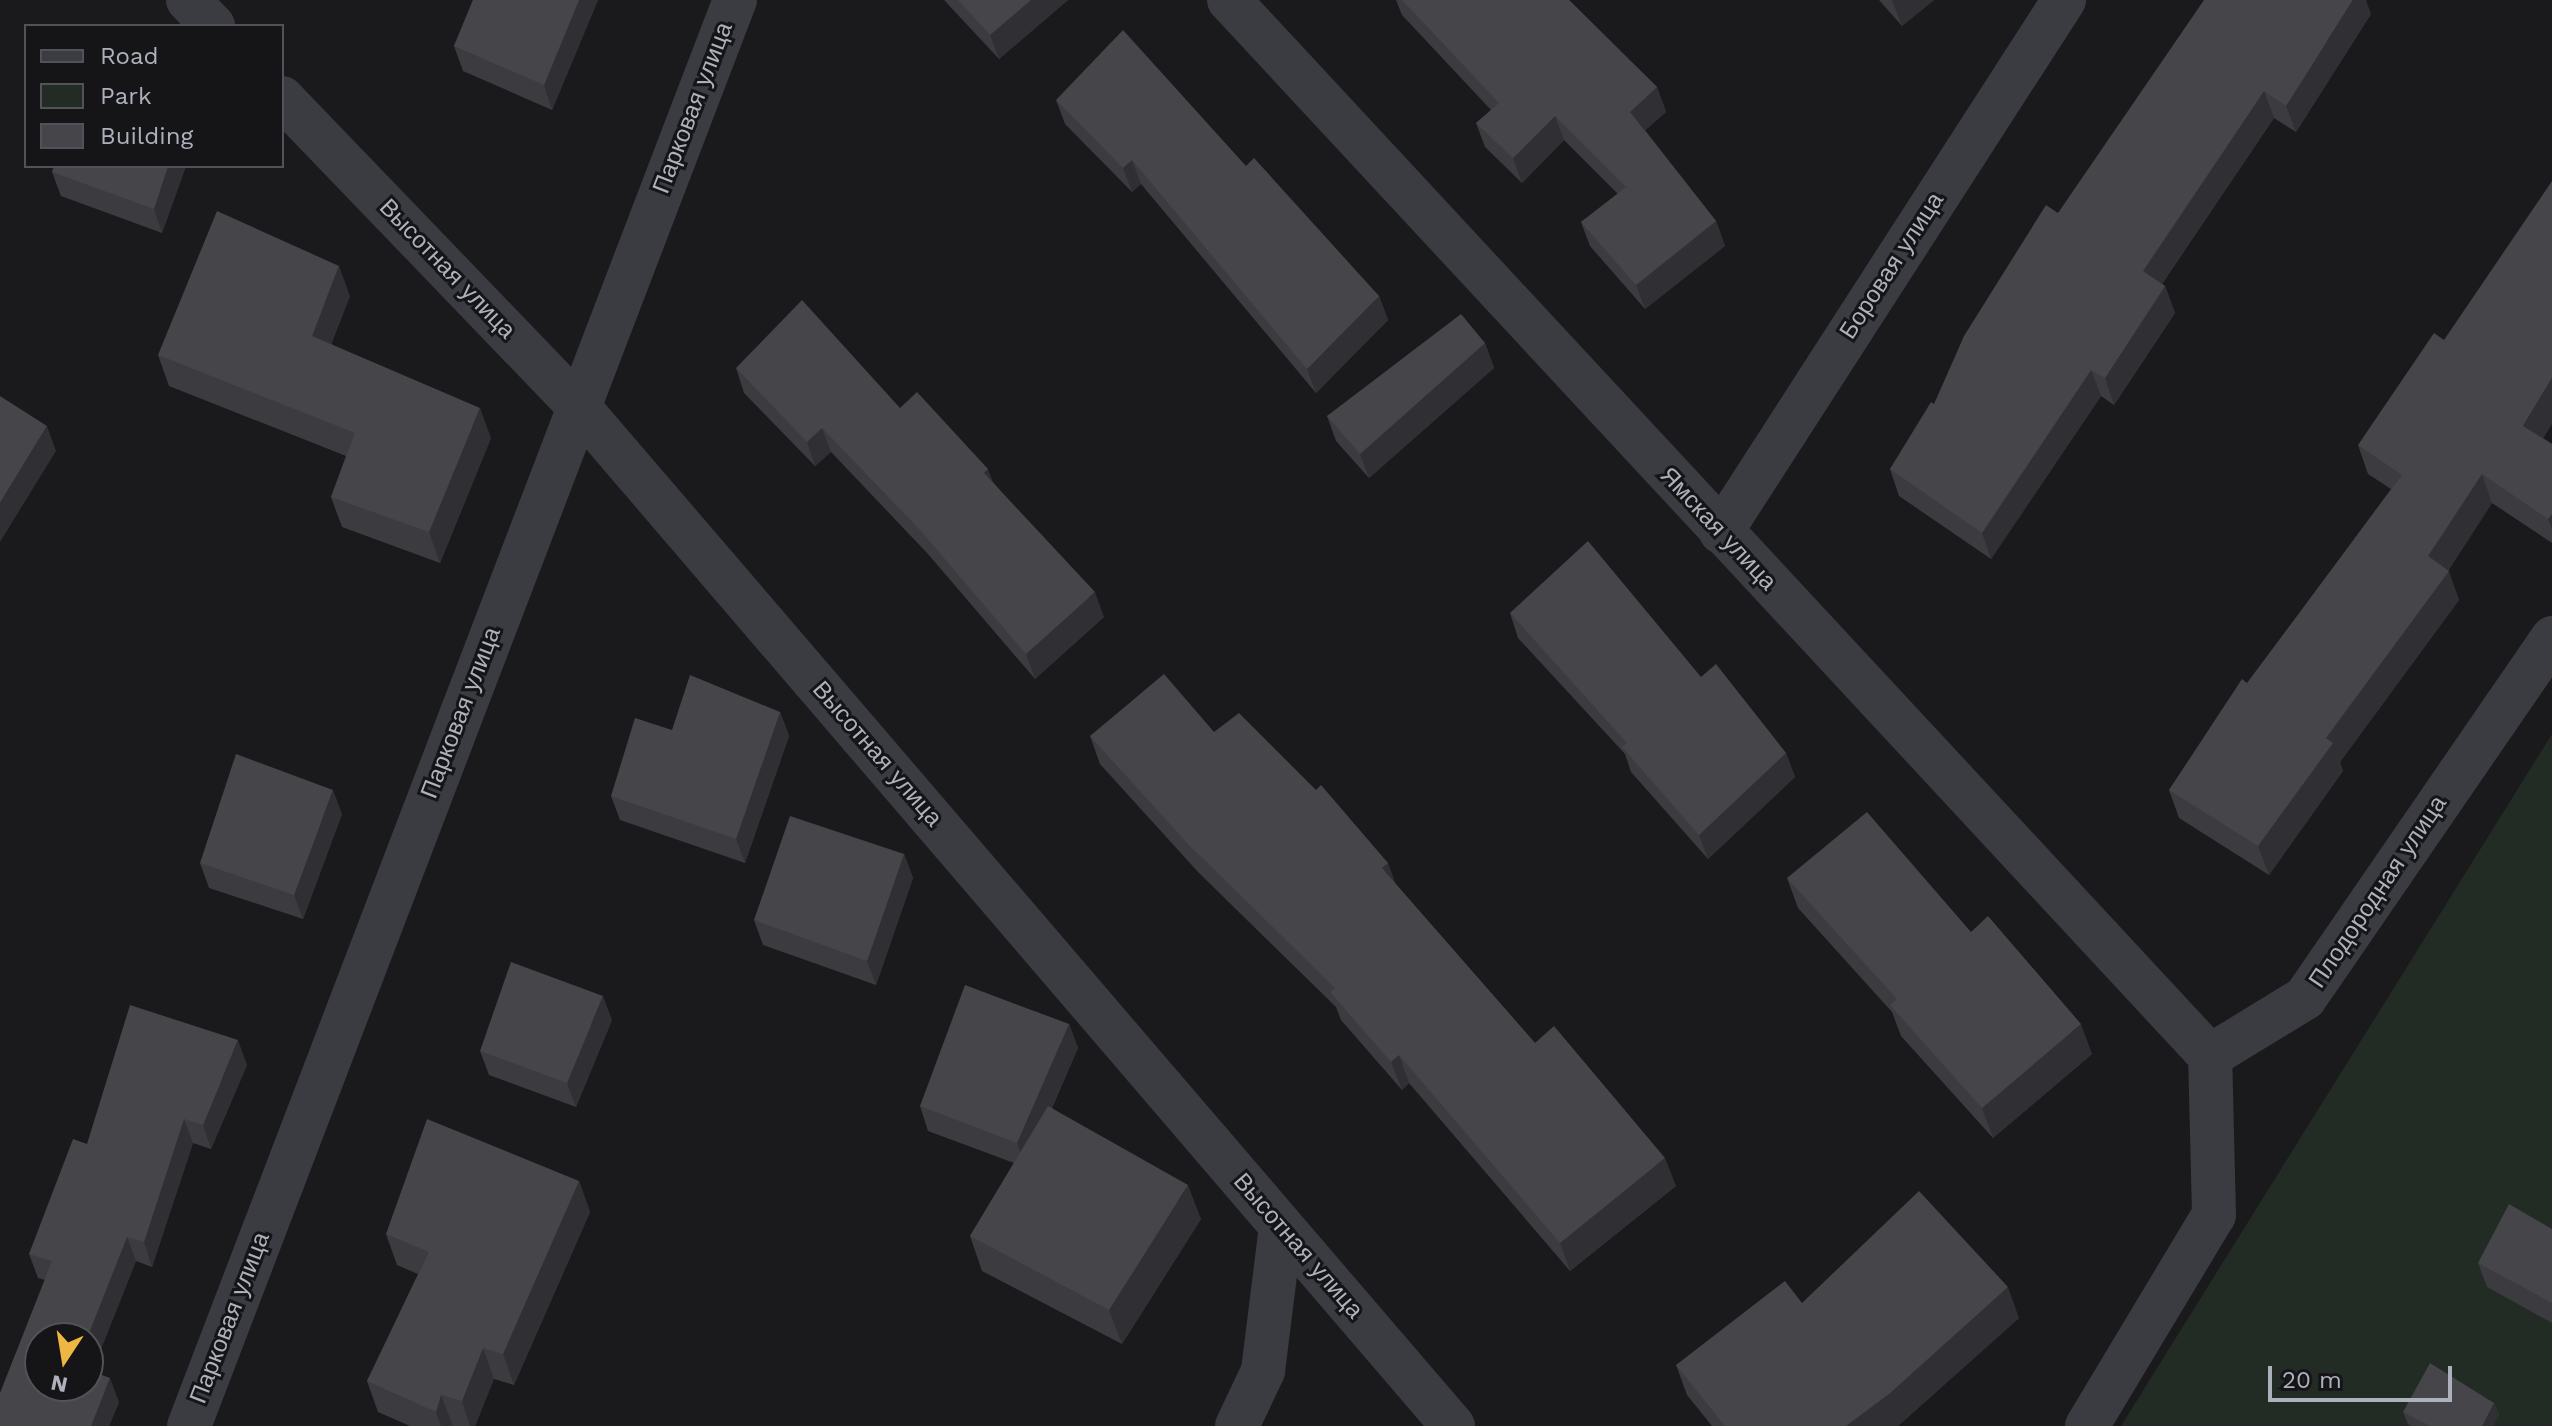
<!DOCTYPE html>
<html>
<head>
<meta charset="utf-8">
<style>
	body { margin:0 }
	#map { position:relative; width:2552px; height:1426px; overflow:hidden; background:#1a1a1d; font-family:"Work Sans",sans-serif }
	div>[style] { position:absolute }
	.green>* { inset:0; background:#222b24 }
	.minor>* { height:44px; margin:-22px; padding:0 22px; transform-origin:22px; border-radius:22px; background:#3b3c42 }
	.wall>* { inset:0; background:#3b3b40 }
	.shaded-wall>* { inset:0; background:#303034 }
	.building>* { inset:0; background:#45454a }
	span { translate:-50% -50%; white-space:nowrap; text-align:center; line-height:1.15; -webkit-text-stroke:6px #151518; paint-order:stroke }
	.street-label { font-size:24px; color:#adb1bc }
	.legend { position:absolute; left:24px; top:24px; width:260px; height:144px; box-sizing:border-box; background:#151518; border:2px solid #52535a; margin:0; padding:10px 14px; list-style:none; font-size:24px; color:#adb1bc }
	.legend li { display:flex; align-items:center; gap:16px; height:40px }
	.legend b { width:40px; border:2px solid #52535a }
	.north { position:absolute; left:24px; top:1322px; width:80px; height:80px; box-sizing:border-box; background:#151518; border:2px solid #52535a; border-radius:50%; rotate:192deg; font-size:22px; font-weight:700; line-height:32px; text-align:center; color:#adb1bc }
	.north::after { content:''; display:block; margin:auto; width:28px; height:36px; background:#edb742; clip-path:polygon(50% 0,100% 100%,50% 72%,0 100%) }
	.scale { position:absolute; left:2268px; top:1366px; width:184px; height:36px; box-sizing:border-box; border:4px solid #adb1bc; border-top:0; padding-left:10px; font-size:24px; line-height:28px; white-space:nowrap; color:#adb1bc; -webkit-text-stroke:6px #151518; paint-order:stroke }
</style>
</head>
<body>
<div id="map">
	<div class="green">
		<i style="clip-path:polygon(2552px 734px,2552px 1426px,2121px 1426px)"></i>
	</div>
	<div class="minor">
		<i style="left:188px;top:0;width:36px;rotate:46deg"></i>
		<i style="left:1229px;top:0;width:1441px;rotate:47.11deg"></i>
		<i style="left:282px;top:98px;width:427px;rotate:46.1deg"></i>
		<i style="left:578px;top:406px;width:1344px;rotate:49.38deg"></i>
		<i style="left:1721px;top:532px;width:633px;rotate:-57.19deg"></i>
		<i style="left:189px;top:1426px;width:1527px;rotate:-69.05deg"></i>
		<i style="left:1237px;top:1426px;width:61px;rotate:-64.7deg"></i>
		<i style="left:1263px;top:1371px;width:146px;rotate:-82.9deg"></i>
		<i style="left:2087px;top:1426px;width:246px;rotate:-59deg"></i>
		<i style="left:2214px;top:1215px;width:159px;rotate:-91.4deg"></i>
		<i style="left:2210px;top:1056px;width:111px;rotate:-31.4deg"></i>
		<i style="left:2305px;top:998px;width:437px;rotate:-55.5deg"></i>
	</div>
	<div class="wall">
		<i style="clip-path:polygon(473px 0,598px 0,552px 110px,463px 71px,454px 46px)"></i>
		<i style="clip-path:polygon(944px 0,1068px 0,999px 59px)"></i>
		<i style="clip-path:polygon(1396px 0,1569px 0,1657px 87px,1666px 112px,1645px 130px,1716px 221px,1725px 246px,1645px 309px,1590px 246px,1581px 222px,1618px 194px,1564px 140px,1522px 183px,1485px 147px,1476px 123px,1491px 110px,1402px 15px)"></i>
		<i style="clip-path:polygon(1879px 0,1934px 0,1902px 26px)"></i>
		<i style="clip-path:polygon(2371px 14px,2296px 132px,2274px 118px,2162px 284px,2165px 286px,2175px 313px,2114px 405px,2101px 396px,1991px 559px,1899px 496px,1890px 469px,1934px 404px,2058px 213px)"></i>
		<i style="clip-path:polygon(1056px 100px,1246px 166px,1379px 296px,1388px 320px,1316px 393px,1141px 184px,1132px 192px,1065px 124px)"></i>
		<i style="clip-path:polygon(186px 166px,162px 233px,61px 196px,52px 172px)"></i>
		<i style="clip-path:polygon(350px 296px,331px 344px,491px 438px,440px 563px,342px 527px,331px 497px,346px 456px,169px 386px,158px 355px)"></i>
		<i style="clip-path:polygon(1485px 343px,1494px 368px,1369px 478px,1336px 441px,1327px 416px)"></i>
		<i style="clip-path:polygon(736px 368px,900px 408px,993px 482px,1104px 617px,1035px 679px,928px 554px,831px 452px,815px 466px,744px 393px)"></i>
		<i style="clip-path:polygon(2543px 438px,2552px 444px,2552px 543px,2492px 503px,2448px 571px,2459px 600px,2340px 762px,2343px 771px,2269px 875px,2179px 818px,2169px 790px,2391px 489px,2368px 474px,2358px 445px)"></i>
		<i style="clip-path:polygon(1510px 613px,1701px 677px,1786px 753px,1795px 777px,1708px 859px,1631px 772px,1625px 754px,1518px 638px)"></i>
		<i style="clip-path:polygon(780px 712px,789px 736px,745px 863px,620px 820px,611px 796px,672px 730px)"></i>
		<i style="clip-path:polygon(1214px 732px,1388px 863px,1395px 884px,1535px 1043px,1676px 1186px,1570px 1271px,1409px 1083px,1402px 1090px,1341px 1020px,1336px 1007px,1198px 872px,1100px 764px,1090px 736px)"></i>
		<i style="clip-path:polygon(342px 814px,303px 919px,209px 888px,200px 863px)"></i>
		<i style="clip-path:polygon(904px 854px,913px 878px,876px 985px,763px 945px,754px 920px)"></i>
		<i style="clip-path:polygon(1787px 878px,1971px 932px,2092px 1054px,1993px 1138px,1901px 1036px,1892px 1012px,1798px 908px)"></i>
		<i style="clip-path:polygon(612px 1020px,576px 1107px,489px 1075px,480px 1051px)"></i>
		<i style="clip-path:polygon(1069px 1024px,1078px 1048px,1052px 1108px,1201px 1219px,1122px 1344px,982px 1271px,970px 1236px,1014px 1163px,928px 1131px,920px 1106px)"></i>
		<i style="clip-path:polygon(247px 1065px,211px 1149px,193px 1143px,152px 1267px,136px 1261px,92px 1371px,119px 1402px,109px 1426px,0 1426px,45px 1280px,38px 1278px,29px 1254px,87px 1144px)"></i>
		<i style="clip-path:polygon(579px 1181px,590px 1212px,514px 1385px,494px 1379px,475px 1426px,410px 1426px,378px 1412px,367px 1381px,418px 1274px,397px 1265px,386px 1234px)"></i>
		<i style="clip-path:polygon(2552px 1229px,2552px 1323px,2487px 1287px,2478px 1263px)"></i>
		<i style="clip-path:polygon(1802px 1303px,2019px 1318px,1898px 1426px,1712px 1426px,1687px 1395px,1676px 1365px)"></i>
		<i style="clip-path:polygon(2494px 1403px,2499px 1415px,2493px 1426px,2411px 1426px,2408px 1424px,2403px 1412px)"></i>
	</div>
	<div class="shaded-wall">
		<i style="clip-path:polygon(579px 0,598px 0,552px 110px,544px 85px)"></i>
		<i style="clip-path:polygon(1031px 0,1068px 0,999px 59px,990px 35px)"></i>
		<i style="clip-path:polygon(1892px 0,1934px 0,1902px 26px)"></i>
		<i style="clip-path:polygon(2353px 0,2366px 0,2371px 14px,2296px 132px,2286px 106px)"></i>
		<i style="clip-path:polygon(1657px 87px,1666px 112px,1639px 136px,1630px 112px)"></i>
		<i style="clip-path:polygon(2264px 91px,2274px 118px,2152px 298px,2143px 271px)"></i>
		<i style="clip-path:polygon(1555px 116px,1564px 140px,1522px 183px,1513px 158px)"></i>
		<i style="clip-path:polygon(1132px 160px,1141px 184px,1132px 192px,1123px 168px)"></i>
		<i style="clip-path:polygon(168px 166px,186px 166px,162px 233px,154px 209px)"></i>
		<i style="clip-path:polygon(1716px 221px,1725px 246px,1645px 309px,1636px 285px)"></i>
		<i style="clip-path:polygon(339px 266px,350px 296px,323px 366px,312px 336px)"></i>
		<i style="clip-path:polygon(2165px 286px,2175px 313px,2114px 405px,2105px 378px)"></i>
		<i style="clip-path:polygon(1379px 296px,1388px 320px,1316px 393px,1307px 369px)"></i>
		<i style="clip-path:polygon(1485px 343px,1494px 368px,1369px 478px,1360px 454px)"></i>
		<i style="clip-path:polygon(2091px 370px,2101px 396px,1991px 559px,1982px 533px)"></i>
		<i style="clip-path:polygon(2552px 378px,2552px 424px,2534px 454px,2523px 426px)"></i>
		<i style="clip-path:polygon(480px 408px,491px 438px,440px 563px,429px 532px)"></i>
		<i style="clip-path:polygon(47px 426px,56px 451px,0 542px,0 503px)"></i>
		<i style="clip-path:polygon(822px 428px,831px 452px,815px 466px,807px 442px)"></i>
		<i style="clip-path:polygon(988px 469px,997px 493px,984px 473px)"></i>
		<i style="clip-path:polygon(2482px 474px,2492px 503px,2439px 584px,2449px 571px,2459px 600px,2340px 762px,2343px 771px,2269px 875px,2258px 846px,2326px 738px,2428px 556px)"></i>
		<i style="clip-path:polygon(2552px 514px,2552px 529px,2548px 519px)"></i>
		<i style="clip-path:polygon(1095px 592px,1104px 617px,1035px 679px,1026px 654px)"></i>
		<i style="clip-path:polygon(780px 712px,789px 736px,745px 863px,736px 839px)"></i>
		<i style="clip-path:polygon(1786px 753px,1795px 777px,1708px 859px,1699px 835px)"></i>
		<i style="clip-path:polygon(333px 790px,342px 814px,303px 919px,294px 895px)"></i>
		<i style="clip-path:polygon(904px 854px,913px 878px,876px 985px,867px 961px)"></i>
		<i style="clip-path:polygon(1388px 863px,1398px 891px,1382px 868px)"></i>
		<i style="clip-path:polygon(603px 996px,612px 1020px,576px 1107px,567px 1083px)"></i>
		<i style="clip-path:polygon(1069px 1024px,1078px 1048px,1025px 1167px,1017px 1143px)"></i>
		<i style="clip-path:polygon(2081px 1024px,2092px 1054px,1993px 1138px,1982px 1108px)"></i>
		<i style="clip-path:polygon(238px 1040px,247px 1065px,211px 1149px,203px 1125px)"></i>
		<i style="clip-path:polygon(1399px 1055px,1409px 1083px,1402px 1090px,1391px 1062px)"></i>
		<i style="clip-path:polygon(184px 1119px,193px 1143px,152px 1267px,144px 1242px)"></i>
		<i style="clip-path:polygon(1665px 1158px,1676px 1186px,1570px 1271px,1560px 1243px)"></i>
		<i style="clip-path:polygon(579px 1181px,590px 1212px,514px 1385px,503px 1354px)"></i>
		<i style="clip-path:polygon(1188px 1185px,1201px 1219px,1122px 1344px,1109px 1310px)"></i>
		<i style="clip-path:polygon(127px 1237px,136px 1261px,88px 1382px,88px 1338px,87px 1338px)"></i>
		<i style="clip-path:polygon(2008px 1287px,2019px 1318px,1898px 1426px,1846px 1426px)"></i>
		<i style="clip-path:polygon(483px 1348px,494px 1379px,475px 1426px,470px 1426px,462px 1401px)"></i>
		<i style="clip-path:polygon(110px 1378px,119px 1402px,109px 1426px,91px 1426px)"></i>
		<i style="clip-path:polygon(441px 1395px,453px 1426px,441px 1426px,436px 1412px)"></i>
		<i style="clip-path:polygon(2494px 1403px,2499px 1415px,2493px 1426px,2482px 1426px)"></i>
	</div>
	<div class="building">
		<i style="clip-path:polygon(473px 0,579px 0,544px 85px,454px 46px)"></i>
		<i style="clip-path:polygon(958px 0,1031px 0,990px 35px)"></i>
		<i style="clip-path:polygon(1402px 0,1569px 0,1657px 87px,1630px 112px,1716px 221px,1636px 285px,1581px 222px,1626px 187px,1555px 116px,1513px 158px,1476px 123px,1499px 103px)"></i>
		<i style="clip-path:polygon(2204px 0,2353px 0,2286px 106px,2264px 91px,2143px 271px,2165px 286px,2105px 378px,2091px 370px,1982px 533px,1890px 469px,1931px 402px,1934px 404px,1964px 336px,2046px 205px,2058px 213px)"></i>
		<i style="clip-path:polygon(1123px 30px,1246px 166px,1254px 158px,1379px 296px,1307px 369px,1132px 160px,1123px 168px,1056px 100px)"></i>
		<i style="clip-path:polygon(54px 166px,168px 166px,154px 209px,52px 172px)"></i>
		<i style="clip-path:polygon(2552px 181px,2552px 378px,2523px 426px,2552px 444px,2552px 514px,2548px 519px,2482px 474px,2428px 556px,2449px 571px,2326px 738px,2333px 743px,2258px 846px,2169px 790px,2242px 679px,2247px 683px,2402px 475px,2358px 445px,2434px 333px,2444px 340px)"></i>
		<i style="clip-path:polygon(217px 211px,339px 266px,312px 336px,480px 408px,429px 532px,331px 497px,355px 433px,158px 355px)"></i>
		<i style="clip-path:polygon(802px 300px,900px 408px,917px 392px,988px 469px,984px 473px,1095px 592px,1026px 654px,920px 530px,822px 428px,807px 442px,736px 368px)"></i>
		<i style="clip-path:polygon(1461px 314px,1485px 343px,1360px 454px,1327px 416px)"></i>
		<i style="clip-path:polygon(0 396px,47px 426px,0 503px)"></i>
		<i style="clip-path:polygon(1588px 541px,1701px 677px,1716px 664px,1786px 753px,1699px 835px,1622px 747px,1627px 743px,1510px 613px)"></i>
		<i style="clip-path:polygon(1164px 674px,1214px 732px,1239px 713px,1316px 790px,1321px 785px,1388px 863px,1382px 868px,1535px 1043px,1554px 1026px,1665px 1158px,1560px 1243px,1399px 1055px,1391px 1062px,1330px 992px,1335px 988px,1188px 844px,1090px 736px)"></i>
		<i style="clip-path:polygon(690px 675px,780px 712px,736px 839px,611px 796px,635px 718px,672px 730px)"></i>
		<i style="clip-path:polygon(236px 754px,333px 790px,294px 895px,200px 863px)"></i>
		<i style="clip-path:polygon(1867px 812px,1971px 932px,1988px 916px,2081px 1024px,1982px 1108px,1890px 1005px,1897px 999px,1787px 878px)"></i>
		<i style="clip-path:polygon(790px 816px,904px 854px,867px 961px,754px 920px)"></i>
		<i style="clip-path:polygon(511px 962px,603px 996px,567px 1083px,480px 1051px)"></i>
		<i style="clip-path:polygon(965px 985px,1069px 1024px,1017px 1143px,920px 1106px)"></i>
		<i style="clip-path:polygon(130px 1005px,238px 1040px,203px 1125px,184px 1119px,144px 1242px,127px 1237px,87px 1338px,40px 1338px,40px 1386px,88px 1386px,88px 1370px,110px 1378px,91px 1426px,0 1426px,0 1393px,52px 1261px,29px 1254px,73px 1139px,87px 1144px)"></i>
		<i style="clip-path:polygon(1048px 1106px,1188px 1185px,1109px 1310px,970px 1236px)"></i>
		<i style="clip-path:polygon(427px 1119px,579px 1181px,503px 1354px,483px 1348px,462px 1401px,441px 1395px,436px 1412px,367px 1381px,429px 1252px,386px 1234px)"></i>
		<i style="clip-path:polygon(1919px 1191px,2008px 1287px,1889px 1394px,1846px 1426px,1725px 1426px,1676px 1365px,1785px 1281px,1802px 1303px)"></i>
		<i style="clip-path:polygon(2509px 1204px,2552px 1229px,2552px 1303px,2478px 1263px)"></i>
		<i style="clip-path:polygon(2430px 1363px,2494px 1403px,2482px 1426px,2430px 1426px,2403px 1412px)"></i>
	</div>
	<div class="street-label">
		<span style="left:693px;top:108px;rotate:-69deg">Парковая улица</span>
		<span style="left:1892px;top:266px;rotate:-57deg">Боровая улица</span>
		<span style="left:447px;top:269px;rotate:46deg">Высотная улица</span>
		<span style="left:1718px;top:529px;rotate:47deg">Ямская улица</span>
		<span style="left:461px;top:713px;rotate:-69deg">Парковая улица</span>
		<span style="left:877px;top:754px;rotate:49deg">Высотная улица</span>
		<span style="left:2378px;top:892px;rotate:-56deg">Плодородная улица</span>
		<span style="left:1298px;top:1246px;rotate:49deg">Высотная улица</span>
		<span style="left:230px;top:1318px;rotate:-69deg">Парковая улица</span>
	</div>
	<ul class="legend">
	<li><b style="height:10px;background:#3b3c42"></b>Road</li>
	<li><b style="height:22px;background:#222b24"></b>Park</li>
	<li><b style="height:22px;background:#45454a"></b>Building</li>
	</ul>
	<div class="north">N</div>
	<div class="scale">20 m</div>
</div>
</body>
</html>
